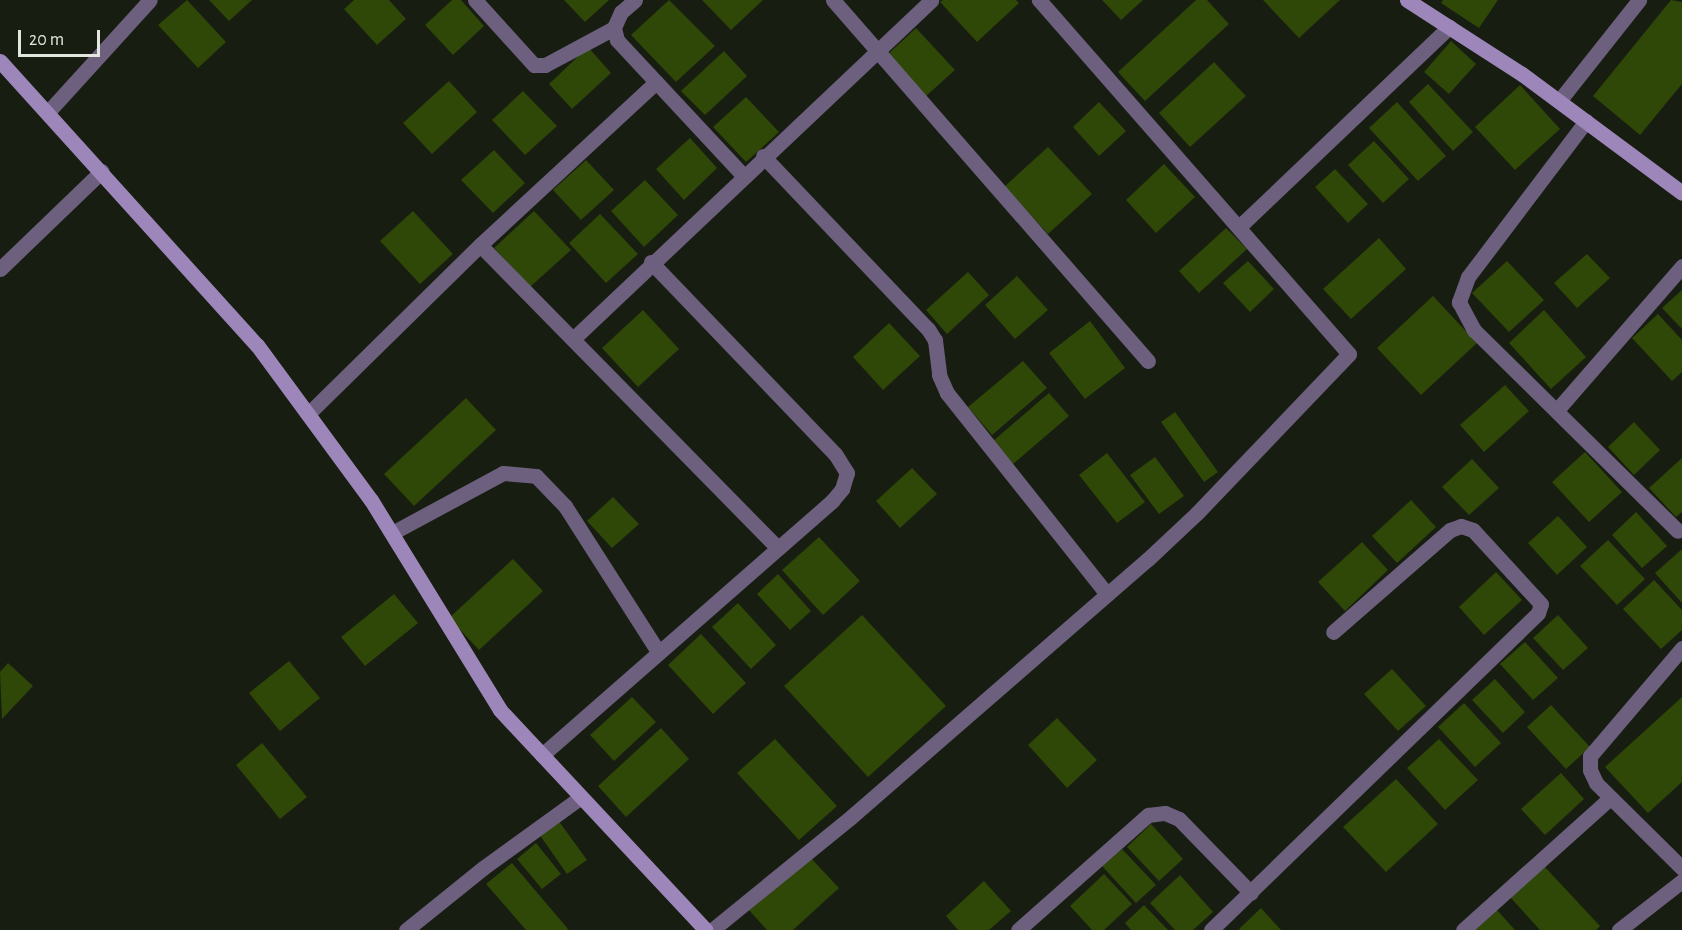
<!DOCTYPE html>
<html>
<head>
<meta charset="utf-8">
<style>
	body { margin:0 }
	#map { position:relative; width:1682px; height:930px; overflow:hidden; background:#171d11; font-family:"Alegreya Sans",sans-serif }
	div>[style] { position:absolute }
	.building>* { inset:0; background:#2f4707 }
	.street>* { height:15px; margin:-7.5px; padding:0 7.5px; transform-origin:7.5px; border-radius:7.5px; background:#6d607f }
	.secondary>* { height:15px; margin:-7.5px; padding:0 7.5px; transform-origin:7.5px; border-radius:7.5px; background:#9d87ba }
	span { translate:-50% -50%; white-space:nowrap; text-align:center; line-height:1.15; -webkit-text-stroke:5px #171d11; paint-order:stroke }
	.scale { position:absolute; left:18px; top:30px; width:82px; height:27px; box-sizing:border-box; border:3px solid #e2e6de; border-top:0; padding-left:8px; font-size:18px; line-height:21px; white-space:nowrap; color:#e2e6de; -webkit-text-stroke:4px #171d11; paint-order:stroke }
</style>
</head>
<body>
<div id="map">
	<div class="building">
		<i style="clip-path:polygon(187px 0,226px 42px,198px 68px,158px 25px)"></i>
		<i style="clip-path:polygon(209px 0,252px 0,229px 21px)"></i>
		<i style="clip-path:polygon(354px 0,389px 0,406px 19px,377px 45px,344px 9px)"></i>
		<i style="clip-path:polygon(452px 0,461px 0,484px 26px,453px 55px,425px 25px)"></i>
		<i style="clip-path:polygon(564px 0,609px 0,585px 22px)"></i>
		<i style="clip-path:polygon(669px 0,715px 46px,676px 82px,631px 35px)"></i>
		<i style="clip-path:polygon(702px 0,763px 0,731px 30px)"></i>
		<i style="clip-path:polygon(943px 0,1016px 0,1019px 3px,977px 42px,940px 2px)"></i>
		<i style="clip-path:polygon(1102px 0,1143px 0,1121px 20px)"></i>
		<i style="clip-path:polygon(1196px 0,1207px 0,1229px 24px,1145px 101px,1118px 72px)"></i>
		<i style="clip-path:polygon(1263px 0,1340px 0,1299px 38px)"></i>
		<i style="clip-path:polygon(1443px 0,1498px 0,1479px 28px,1441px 3px)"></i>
		<i style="clip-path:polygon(1671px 0,1682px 2px,1682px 84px,1640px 135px,1593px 96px)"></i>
		<i style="clip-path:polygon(916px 28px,955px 70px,925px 97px,886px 56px)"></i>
		<i style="clip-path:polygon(1451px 41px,1476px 64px,1449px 94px,1424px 72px)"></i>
		<i style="clip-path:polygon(588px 47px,611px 73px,572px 109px,549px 84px)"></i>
		<i style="clip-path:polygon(724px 51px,747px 76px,705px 115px,681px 91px)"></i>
		<i style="clip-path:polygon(1214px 62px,1246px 96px,1190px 147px,1159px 113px)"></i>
		<i style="clip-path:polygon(449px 81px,477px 112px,432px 154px,403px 123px)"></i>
		<i style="clip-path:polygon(1428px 84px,1473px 132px,1453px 151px,1409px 102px)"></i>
		<i style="clip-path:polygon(1520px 85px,1560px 129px,1515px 170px,1475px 127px)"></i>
		<i style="clip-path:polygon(523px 91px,557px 126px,525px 155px,492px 120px)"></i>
		<i style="clip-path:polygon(746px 97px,779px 132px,746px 162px,713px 127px)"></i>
		<i style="clip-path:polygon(1099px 102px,1126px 131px,1099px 156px,1073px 127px)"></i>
		<i style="clip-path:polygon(1397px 102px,1446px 156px,1418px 181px,1369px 128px)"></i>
		<i style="clip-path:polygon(690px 138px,717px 168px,684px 200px,656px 169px)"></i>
		<i style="clip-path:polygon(1374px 141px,1409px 179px,1383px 203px,1348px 165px)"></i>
		<i style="clip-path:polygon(1048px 147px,1092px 194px,1048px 234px,1004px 187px)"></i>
		<i style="clip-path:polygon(494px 150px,525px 183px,493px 213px,461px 180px)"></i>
		<i style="clip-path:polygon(586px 160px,614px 190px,581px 220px,553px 190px)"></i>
		<i style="clip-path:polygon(1164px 164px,1195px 197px,1156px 233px,1126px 200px)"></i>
		<i style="clip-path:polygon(1335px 169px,1368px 204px,1348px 223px,1315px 187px)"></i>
		<i style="clip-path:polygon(645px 180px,678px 215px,644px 247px,611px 211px)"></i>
		<i style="clip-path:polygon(413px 211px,453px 254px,420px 284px,380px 241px)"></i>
		<i style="clip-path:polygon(534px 211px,571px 250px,530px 287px,494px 248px)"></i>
		<i style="clip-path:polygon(600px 214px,638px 254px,606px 283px,569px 243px)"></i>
		<i style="clip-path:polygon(1226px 228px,1247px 249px,1199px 293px,1179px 271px)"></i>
		<i style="clip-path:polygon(1379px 238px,1406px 269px,1351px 319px,1323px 289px)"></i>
		<i style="clip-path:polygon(1587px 254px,1610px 278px,1577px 308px,1554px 283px)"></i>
		<i style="clip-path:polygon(1248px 261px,1274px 289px,1250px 312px,1223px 283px)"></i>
		<i style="clip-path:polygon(1507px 261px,1544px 300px,1509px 332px,1472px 293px)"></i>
		<i style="clip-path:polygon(968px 272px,989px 295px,947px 334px,926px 310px)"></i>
		<i style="clip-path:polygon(1017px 276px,1048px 310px,1015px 339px,985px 305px)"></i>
		<i style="clip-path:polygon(1682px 290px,1682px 329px,1662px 308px)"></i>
		<i style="clip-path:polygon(1433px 296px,1477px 343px,1421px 395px,1377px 348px)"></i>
		<i style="clip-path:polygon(643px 310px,679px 349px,638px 387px,602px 348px)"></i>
		<i style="clip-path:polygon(1544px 310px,1586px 357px,1551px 389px,1509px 343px)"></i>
		<i style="clip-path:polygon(1658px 314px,1682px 340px,1682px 372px,1672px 381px,1632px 338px)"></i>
		<i style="clip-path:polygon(1090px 321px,1125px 368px,1085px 399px,1049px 353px)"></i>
		<i style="clip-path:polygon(889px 323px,920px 356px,883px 390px,853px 357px)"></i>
		<i style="clip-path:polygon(1023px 361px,1047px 388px,992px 435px,968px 407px)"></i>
		<i style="clip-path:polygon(1505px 385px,1529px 411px,1484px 452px,1460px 425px)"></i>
		<i style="clip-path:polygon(1049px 393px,1069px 416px,1013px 464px,993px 441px)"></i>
		<i style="clip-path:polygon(466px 398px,496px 430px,414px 506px,384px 474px)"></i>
		<i style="clip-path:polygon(1175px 412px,1218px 472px,1204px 482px,1161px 422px)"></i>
		<i style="clip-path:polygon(1634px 422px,1660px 450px,1634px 475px,1608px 447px)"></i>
		<i style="clip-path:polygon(1585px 452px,1622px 492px,1589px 522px,1552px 482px)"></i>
		<i style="clip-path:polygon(1107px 453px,1145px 502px,1117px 523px,1079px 475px)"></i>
		<i style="clip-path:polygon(1155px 457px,1184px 496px,1159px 514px,1130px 475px)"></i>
		<i style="clip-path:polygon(1682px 458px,1682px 512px,1676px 517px,1649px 488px)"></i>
		<i style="clip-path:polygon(1472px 459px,1499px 488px,1469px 515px,1442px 487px)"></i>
		<i style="clip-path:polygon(912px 468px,937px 494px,900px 528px,876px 501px)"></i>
		<i style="clip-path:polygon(613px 497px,639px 524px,612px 548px,587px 521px)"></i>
		<i style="clip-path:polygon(1411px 500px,1436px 527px,1397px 563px,1372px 536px)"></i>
		<i style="clip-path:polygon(1636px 512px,1667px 546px,1642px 568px,1612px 535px)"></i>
		<i style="clip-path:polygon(1558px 516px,1587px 547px,1557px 575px,1528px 543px)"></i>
		<i style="clip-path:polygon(819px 537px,860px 581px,823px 615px,782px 570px)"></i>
		<i style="clip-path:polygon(1608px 540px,1645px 579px,1617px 605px,1580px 566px)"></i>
		<i style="clip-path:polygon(1362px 542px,1388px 570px,1345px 611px,1318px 582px)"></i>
		<i style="clip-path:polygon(1682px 549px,1682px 603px,1655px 573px)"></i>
		<i style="clip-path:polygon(513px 559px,543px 591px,479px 650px,449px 618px)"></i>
		<i style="clip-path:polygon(1496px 572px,1522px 600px,1484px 635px,1459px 607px)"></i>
		<i style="clip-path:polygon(778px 574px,811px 611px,790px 630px,757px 594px)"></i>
		<i style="clip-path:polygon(1654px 580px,1682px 610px,1682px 630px,1661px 649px,1623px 609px)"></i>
		<i style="clip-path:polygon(394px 594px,418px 623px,365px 666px,341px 637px)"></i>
		<i style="clip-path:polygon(738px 603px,776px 645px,751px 669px,712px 627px)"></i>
		<i style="clip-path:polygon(862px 615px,946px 706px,868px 777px,784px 686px)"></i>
		<i style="clip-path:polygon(1558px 615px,1588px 648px,1563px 670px,1533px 638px)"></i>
		<i style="clip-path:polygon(701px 634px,746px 683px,713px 714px,668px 665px)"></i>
		<i style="clip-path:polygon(1525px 642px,1558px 678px,1533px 700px,1500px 664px)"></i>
		<i style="clip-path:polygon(289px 661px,320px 698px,280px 731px,249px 693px)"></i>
		<i style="clip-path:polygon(8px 663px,33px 686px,2px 719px,0 672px)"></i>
		<i style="clip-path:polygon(1392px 669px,1426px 706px,1398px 731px,1364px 694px)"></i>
		<i style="clip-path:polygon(1495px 679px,1525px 712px,1503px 733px,1472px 700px)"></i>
		<i style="clip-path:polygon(632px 697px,656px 722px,614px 761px,590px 735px)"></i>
		<i style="clip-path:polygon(1682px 697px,1682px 782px,1648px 813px,1605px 767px)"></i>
		<i style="clip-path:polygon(1464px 703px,1501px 743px,1475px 767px,1438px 727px)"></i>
		<i style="clip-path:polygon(1551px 705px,1590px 747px,1566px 769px,1527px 727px)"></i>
		<i style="clip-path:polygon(1057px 718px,1097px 760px,1067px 788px,1028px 745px)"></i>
		<i style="clip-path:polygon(661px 728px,689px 759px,626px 817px,598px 786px)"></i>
		<i style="clip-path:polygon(775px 739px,837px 806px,799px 840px,737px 773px)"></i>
		<i style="clip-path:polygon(1439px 739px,1478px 780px,1445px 810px,1407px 768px)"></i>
		<i style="clip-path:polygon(262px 743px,307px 797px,280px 819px,236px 765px)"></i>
		<i style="clip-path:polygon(1561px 773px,1584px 799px,1545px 835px,1521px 809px)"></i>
		<i style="clip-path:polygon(1396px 779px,1438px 824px,1386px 872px,1343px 827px)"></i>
		<i style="clip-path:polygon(558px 820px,587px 860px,567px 874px,539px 834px)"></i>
		<i style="clip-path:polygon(1151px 824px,1183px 859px,1159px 881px,1127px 847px)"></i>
		<i style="clip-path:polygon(536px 843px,561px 874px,542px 889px,517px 859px)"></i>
		<i style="clip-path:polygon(1122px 849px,1156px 885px,1136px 903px,1102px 866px)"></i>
		<i style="clip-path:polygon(808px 855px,839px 888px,793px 930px,767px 930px,748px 909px)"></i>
		<i style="clip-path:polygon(512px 863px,568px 929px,567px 930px,526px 930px,486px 884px)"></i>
		<i style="clip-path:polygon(1544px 866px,1600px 926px,1596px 930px,1540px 930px,1510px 897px)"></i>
		<i style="clip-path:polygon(1104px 874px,1132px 904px,1104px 930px,1092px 930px,1070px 906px)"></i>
		<i style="clip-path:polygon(1180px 875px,1213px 912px,1193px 930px,1175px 930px,1150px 903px)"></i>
		<i style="clip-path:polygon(984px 881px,1011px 911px,989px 930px,958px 930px,946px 916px)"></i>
		<i style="clip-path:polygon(1144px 905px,1168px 930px,1131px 930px,1125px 923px)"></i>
		<i style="clip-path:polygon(1261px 908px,1281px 930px,1241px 930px,1239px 929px)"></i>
		<i style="clip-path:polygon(1497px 910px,1515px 930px,1475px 930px)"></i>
	</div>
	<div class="street">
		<i style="left:475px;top:0;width:88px;rotate:47.8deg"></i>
		<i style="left:534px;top:65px;width:11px"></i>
		<i style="left:545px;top:65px;width:78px;rotate:-28.2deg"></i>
		<i style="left:635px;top:0;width:18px;rotate:139deg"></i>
		<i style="left:621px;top:12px;width:17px;rotate:114deg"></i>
		<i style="left:614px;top:28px;width:12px;rotate:76deg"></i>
		<i style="left:617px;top:40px;width:185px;rotate:47deg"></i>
		<i style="left:833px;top:0;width:479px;rotate:48.9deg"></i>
		<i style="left:1559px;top:101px;width:129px;rotate:-51.6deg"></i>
		<i style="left:48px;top:112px;width:151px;rotate:-47.7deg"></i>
		<i style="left:1586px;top:121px;width:196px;rotate:127.1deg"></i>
		<i style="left:1468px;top:277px;width:27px;rotate:110deg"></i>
		<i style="left:1459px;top:302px;width:32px;rotate:62deg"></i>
		<i style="left:1474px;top:330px;width:286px;rotate:44.6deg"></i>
		<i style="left:763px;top:156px;width:239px;rotate:46.4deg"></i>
		<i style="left:928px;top:329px;width:13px;rotate:58deg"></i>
		<i style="left:935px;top:340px;width:35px;rotate:83deg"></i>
		<i style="left:939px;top:375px;width:20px;rotate:66deg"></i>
		<i style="left:947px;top:393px;width:257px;rotate:51.5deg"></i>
		<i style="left:1240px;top:226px;width:289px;rotate:-43.6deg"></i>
		<i style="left:480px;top:245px;width:425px;rotate:45.5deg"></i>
		<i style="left:0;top:269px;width:141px;rotate:-43.9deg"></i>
		<i style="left:573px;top:339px;width:493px;rotate:-43.4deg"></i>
		<i style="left:1557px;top:410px;width:191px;rotate:-49deg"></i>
		<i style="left:308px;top:414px;width:241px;rotate:-44.5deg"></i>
		<i style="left:480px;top:245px;width:240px;rotate:-42.8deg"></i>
		<i style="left:392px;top:533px;width:126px;rotate:-28.4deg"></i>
		<i style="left:503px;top:473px;width:33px;rotate:5deg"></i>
		<i style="left:536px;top:476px;width:42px;rotate:46deg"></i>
		<i style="left:565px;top:506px;width:174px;rotate:57.4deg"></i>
		<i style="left:1682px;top:648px;width:142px;rotate:130.4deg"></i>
		<i style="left:1590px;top:756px;width:14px;rotate:90deg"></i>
		<i style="left:1590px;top:770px;width:14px;rotate:65deg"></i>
		<i style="left:1596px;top:783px;width:121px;rotate:44.7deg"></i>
		<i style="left:542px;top:755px;width:386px;rotate:-41.2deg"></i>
		<i style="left:832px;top:501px;width:16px;rotate:-50deg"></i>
		<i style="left:842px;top:489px;width:17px;rotate:-73deg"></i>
		<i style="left:847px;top:473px;width:22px;rotate:-122deg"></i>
		<i style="left:835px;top:454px;width:266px;rotate:-133.8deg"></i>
		<i style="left:406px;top:930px;width:99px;rotate:-38.8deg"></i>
		<i style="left:483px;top:868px;width:121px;rotate:-35.9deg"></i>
		<i style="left:712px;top:930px;width:179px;rotate:-39.1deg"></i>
		<i style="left:851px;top:817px;width:393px;rotate:-41deg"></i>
		<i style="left:1148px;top:559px;width:67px;rotate:-43.2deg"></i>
		<i style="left:1197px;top:513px;width:220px;rotate:-46.3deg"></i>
		<i style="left:1349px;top:354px;width:471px;rotate:-131.2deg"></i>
		<i style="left:1018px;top:930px;width:174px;rotate:-41.5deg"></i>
		<i style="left:1148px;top:815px;width:17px;rotate:-7deg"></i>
		<i style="left:1165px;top:813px;width:15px;rotate:23deg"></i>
		<i style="left:1179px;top:819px;width:103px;rotate:45.8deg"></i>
		<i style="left:1211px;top:930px;width:455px;rotate:-44.1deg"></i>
		<i style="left:1538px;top:613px;width:9px;rotate:-72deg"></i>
		<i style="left:1541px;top:604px;width:100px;rotate:-132.6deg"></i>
		<i style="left:1473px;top:530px;width:13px;rotate:-162deg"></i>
		<i style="left:1461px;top:526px;width:12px;rotate:160deg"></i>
		<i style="left:1450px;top:530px;width:155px;rotate:138.9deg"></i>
		<i style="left:1463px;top:930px;width:198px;rotate:-41.9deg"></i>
		<i style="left:1619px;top:930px;width:80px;rotate:-37.9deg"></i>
	</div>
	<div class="secondary">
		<i style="left:1407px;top:0;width:137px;rotate:32.8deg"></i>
		<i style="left:1522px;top:74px;width:199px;rotate:36.6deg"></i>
		<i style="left:0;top:61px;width:383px;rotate:47.9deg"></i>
		<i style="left:257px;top:345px;width:192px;rotate:53.7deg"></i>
		<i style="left:371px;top:500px;width:246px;rotate:58.4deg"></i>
		<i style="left:500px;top:710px;width:301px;rotate:46.9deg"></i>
	</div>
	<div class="scale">20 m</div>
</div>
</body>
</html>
